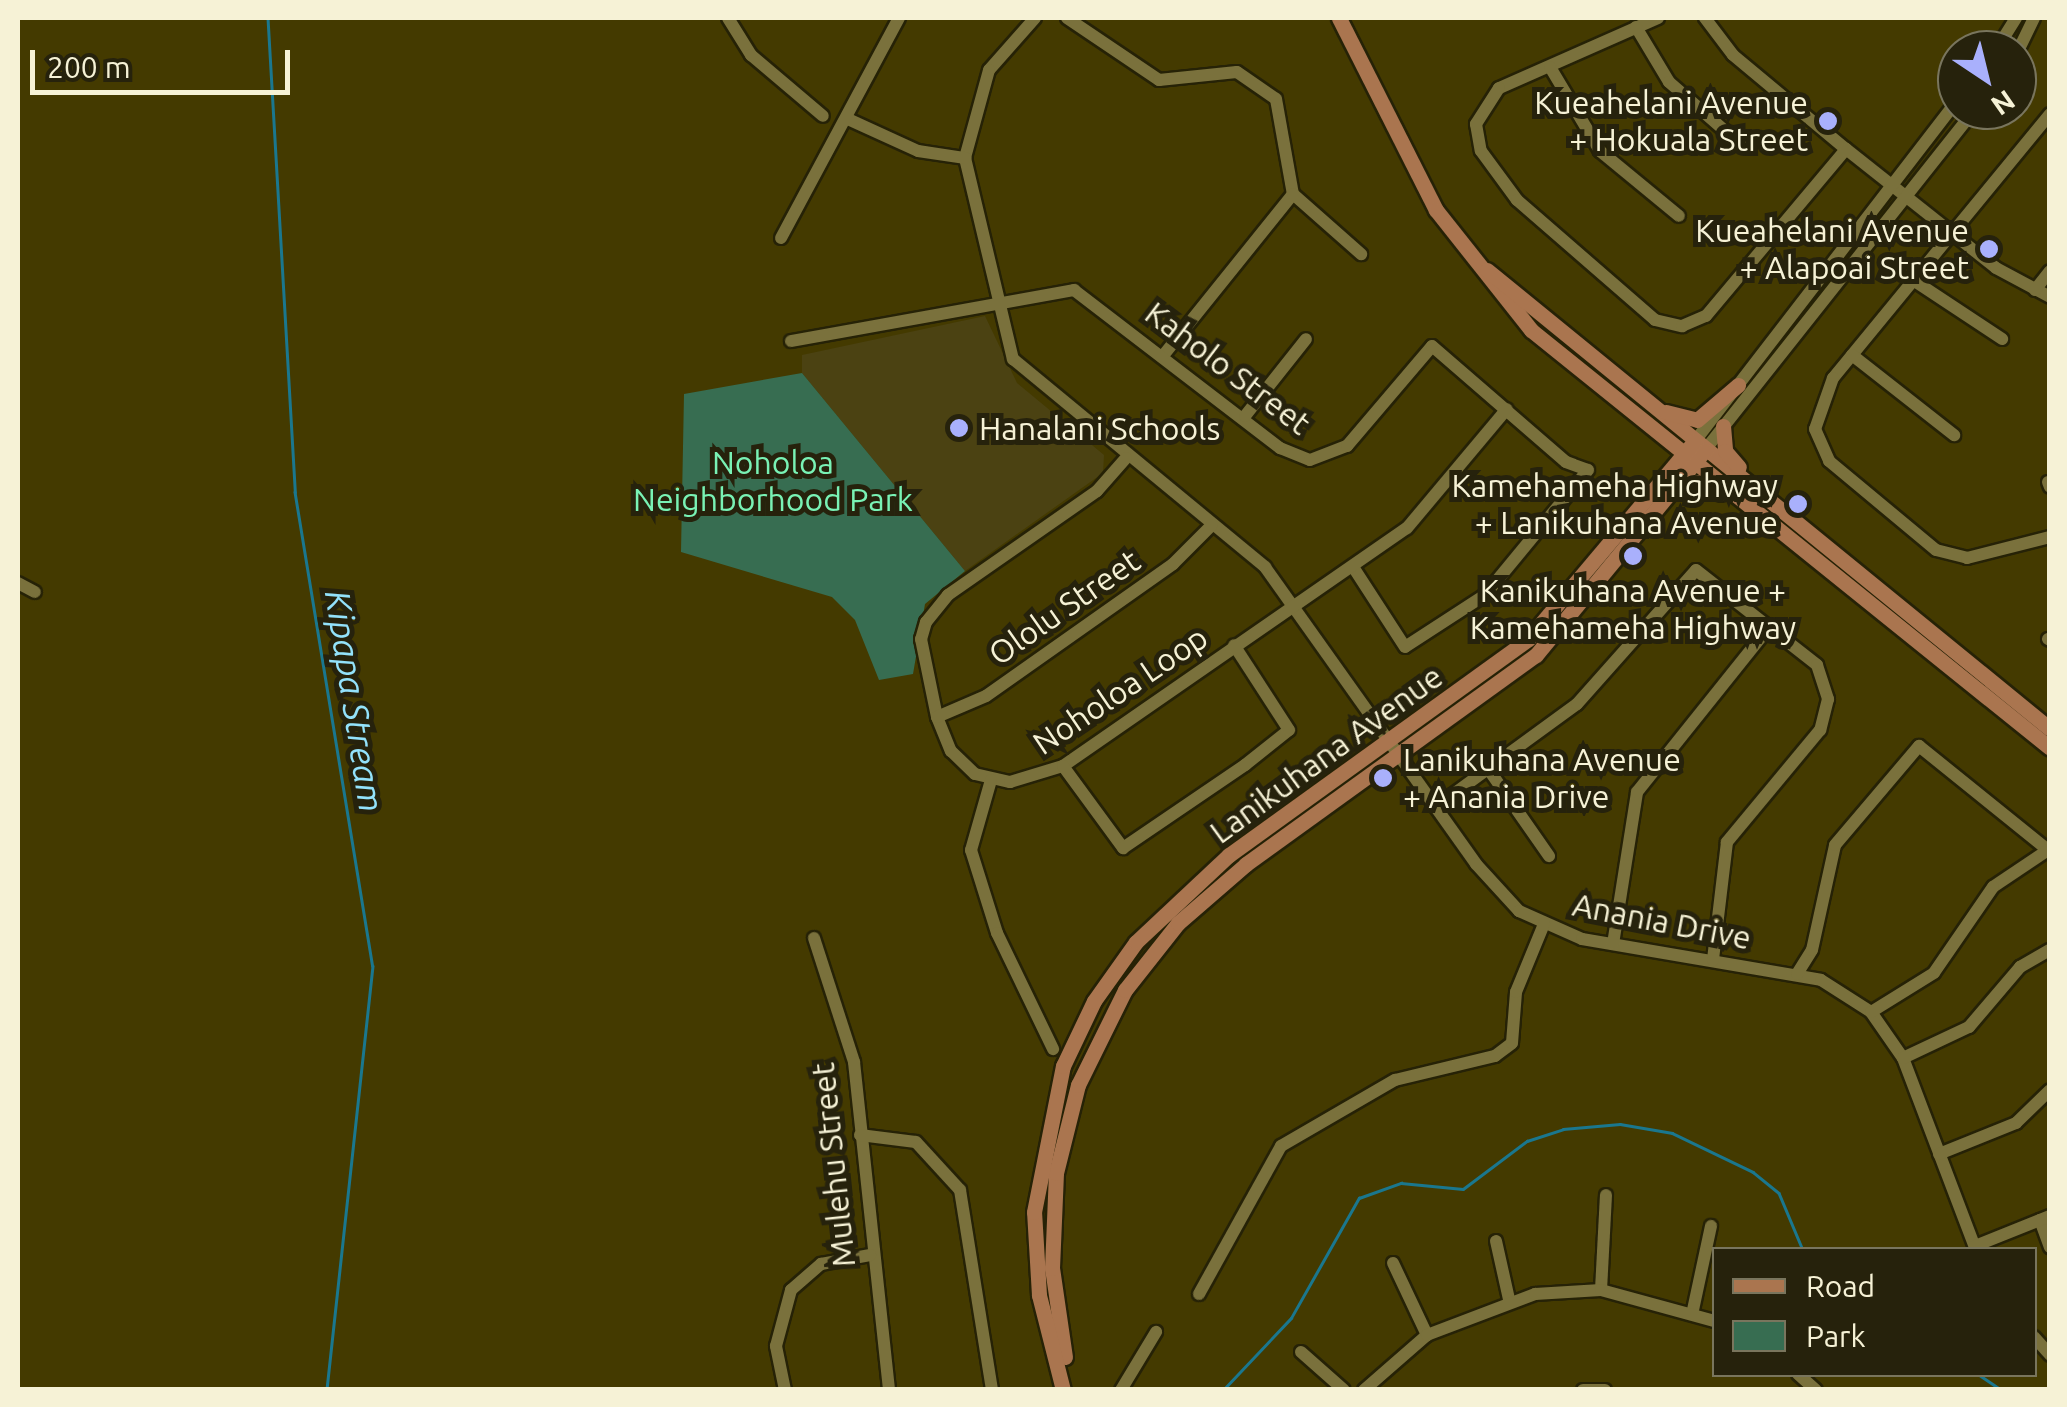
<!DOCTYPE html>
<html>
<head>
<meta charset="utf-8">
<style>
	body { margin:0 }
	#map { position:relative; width:2067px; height:1407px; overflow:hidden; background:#443a00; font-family:Ubuntu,sans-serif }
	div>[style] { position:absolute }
	.built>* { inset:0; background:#4b4212 }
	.green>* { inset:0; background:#376d51 }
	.stream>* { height:2.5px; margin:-1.25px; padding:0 1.25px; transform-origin:1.25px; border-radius:1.25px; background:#1a778e }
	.roads { filter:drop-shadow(2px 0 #262206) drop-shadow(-2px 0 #262206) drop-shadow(0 2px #262206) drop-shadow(0 -2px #262206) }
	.minor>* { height:12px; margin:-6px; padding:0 6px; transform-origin:6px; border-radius:6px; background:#7a713c }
	.major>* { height:15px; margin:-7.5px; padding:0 7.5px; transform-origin:7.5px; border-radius:7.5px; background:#aa754f }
	.dots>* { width:28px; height:28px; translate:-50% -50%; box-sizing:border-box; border:5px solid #26220c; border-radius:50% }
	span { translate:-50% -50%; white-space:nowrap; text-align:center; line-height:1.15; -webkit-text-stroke:10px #26220c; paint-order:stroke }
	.poi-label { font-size:32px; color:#f6f2d6 }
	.right { translate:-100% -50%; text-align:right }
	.left { translate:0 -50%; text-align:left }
	.street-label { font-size:32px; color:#f6f2d6 }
	.park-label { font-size:32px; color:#79f2b5 }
	.water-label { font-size:35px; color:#93e2fb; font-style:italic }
	.frame { position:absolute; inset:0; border:20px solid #f6f2d6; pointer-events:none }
	.legend { position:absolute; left:1712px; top:1247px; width:325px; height:130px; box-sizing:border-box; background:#26220c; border:2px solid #79755d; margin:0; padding:12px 18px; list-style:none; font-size:30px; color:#f6f2d6 }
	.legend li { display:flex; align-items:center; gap:20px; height:50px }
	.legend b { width:50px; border:2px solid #79755d }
	.north { position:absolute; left:1937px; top:30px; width:100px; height:100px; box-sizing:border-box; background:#26220c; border:2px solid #79755d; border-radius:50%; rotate:145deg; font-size:28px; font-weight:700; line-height:40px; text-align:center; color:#f6f2d6 }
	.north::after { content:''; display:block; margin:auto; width:35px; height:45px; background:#a9b0fc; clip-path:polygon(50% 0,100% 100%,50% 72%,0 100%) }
	.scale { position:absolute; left:30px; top:50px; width:260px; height:45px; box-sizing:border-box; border:5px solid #f6f2d6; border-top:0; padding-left:12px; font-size:30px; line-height:35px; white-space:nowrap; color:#f6f2d6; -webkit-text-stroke:8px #26220c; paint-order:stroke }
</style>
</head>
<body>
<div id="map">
	<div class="built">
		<i style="clip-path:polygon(985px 316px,1017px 383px,1104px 455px,1103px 473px,965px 571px,802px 373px,802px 355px)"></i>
	</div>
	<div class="green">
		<i style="clip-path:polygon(802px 373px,965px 571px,925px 604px,913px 674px,879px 680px,855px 620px,832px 597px,681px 552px,684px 394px)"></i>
	</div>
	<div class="stream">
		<i style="left:268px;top:18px;width:475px;rotate:86.7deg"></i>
		<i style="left:295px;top:492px;width:480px;rotate:80.7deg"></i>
		<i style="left:373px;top:966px;width:426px;rotate:96.2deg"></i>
		<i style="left:1978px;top:1374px;width:29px;rotate:34deg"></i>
		<i style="left:1223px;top:1390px;width:99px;rotate:-46.6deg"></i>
		<i style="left:1291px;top:1318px;width:138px;rotate:-60.5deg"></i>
		<i style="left:1359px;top:1198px;width:45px;rotate:-19.7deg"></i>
		<i style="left:1401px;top:1183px;width:62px;rotate:5.5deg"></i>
		<i style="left:1463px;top:1189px;width:80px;rotate:-36.9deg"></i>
		<i style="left:1527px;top:1141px;width:38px;rotate:-18deg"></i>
		<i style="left:1563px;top:1129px;width:57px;rotate:-5deg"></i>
		<i style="left:1620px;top:1124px;width:53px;rotate:9.8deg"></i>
		<i style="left:1672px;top:1133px;width:90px;rotate:25.7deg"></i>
		<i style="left:1753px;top:1172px;width:33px;rotate:39deg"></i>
		<i style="left:1779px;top:1193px;width:62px;rotate:67.2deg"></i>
	</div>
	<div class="roads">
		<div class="minor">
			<i style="left:728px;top:18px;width:44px;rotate:58.1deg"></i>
			<i style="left:751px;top:55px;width:94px;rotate:40.3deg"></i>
			<i style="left:1035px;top:18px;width:69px;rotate:131.5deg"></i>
			<i style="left:989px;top:70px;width:91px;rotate:105.3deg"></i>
			<i style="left:965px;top:158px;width:207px;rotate:76.6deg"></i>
			<i style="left:1013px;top:359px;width:327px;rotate:39.5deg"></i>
			<i style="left:1265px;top:567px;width:364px;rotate:54.6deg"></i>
			<i style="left:1476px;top:864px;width:64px;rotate:47.5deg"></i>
			<i style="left:1519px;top:911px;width:69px;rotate:24deg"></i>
			<i style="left:1582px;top:939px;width:242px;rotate:9.7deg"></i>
			<i style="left:1821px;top:980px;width:59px;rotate:32.6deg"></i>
			<i style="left:1871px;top:1012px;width:56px;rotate:55.2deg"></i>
			<i style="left:1903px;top:1058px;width:205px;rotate:69.2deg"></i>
			<i style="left:1067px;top:18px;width:111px;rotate:34deg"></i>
			<i style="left:1159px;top:80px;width:78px;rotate:-5.9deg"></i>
			<i style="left:1237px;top:72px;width:47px;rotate:34.7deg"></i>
			<i style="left:1276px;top:99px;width:97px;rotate:79.9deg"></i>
			<i style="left:1293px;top:194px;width:204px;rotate:128.8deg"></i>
			<i style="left:1658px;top:18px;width:174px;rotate:156.2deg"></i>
			<i style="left:1499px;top:88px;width:43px;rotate:122.6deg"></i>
			<i style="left:1476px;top:124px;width:27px;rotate:80deg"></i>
			<i style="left:1481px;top:151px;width:61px;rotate:53.7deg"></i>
			<i style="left:1517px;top:200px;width:183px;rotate:41deg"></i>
			<i style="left:1655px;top:320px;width:28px;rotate:13deg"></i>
			<i style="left:1682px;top:326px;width:26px;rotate:-23deg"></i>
			<i style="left:1706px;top:316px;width:218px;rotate:-50deg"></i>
			<i style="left:1705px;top:18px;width:46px;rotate:52.9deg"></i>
			<i style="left:1733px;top:55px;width:147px;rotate:39.8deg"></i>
			<i style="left:1846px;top:149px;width:191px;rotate:38.4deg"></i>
			<i style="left:1996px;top:268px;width:61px;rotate:28.2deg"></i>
			<i style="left:1636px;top:27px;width:64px;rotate:59deg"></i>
			<i style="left:1669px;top:82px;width:94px;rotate:41.1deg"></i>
			<i style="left:1996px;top:50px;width:38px;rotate:-58deg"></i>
			<i style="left:2017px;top:53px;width:39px;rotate:-64deg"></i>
			<i style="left:1550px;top:67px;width:98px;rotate:59.2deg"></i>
			<i style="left:1600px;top:151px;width:102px;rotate:39.4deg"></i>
			<i style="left:2050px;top:114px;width:342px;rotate:129.4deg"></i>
			<i style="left:1833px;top:378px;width:54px;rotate:109.4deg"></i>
			<i style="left:1815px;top:429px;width:35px;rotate:66deg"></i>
			<i style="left:1829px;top:461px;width:139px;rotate:39.8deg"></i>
			<i style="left:1936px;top:550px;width:32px;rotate:14deg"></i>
			<i style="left:1967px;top:558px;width:86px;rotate:-14.2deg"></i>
			<i style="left:850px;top:120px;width:75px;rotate:24.5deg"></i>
			<i style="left:918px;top:151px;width:48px;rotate:8.5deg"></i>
			<i style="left:1293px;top:194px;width:91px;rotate:41.4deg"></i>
			<i style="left:781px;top:238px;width:250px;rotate:-61.8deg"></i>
			<i style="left:1913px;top:280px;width:107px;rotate:33.5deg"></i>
			<i style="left:2035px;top:290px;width:24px;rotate:-52deg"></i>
			<i style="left:791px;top:341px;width:288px;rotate:-10.2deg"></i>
			<i style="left:1074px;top:290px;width:260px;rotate:37.5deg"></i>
			<i style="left:1280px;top:448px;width:32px;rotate:22deg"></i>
			<i style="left:1310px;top:460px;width:40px;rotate:-21deg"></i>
			<i style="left:1347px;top:446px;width:131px;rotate:-49.6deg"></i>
			<i style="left:1432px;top:346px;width:177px;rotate:40.9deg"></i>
			<i style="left:1566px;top:462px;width:23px;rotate:20deg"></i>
			<i style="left:1588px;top:470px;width:162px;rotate:129.5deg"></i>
			<i style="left:1485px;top:595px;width:95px;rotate:147deg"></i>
			<i style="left:1405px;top:647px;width:95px;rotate:-123deg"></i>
			<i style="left:1852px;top:355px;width:130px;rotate:38.1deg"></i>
			<i style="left:1245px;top:416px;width:98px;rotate:-51.6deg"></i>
			<i style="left:1695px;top:441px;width:429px;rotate:-52.4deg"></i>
			<i style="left:1705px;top:450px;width:434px;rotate:-51.6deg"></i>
			<i style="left:1126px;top:458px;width:44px;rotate:131.3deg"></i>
			<i style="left:1097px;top:491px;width:182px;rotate:145.1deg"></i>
			<i style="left:948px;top:595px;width:35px;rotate:129deg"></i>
			<i style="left:926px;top:622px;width:18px;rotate:106deg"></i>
			<i style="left:921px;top:639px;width:80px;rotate:78.4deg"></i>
			<i style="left:937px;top:717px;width:37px;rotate:68deg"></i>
			<i style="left:951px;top:751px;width:33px;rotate:44deg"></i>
			<i style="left:975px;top:774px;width:36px;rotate:13deg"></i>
			<i style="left:1010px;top:782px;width:55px;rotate:-16.8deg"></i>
			<i style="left:1063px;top:766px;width:418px;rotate:-34.7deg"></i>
			<i style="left:1407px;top:528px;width:155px;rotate:-50deg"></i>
			<i style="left:2048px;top:482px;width:5px;rotate:68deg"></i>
			<i style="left:18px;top:583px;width:19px;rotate:28deg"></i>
			<i style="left:2048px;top:639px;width:2px;rotate:27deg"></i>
			<i style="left:937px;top:717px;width:53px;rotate:-23.2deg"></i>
			<i style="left:986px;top:696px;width:229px;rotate:-35.2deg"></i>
			<i style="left:1173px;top:564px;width:55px;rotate:-45deg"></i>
			<i style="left:1063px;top:766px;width:102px;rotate:53.8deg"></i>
			<i style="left:1123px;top:848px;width:148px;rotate:-34.2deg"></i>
			<i style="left:1245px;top:765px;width:56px;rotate:-38.5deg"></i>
			<i style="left:1289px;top:730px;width:101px;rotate:-122.9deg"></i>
			<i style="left:1489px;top:770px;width:105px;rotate:55.1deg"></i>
			<i style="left:991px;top:780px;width:73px;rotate:105.9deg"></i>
			<i style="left:971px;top:850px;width:87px;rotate:72.6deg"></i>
			<i style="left:997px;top:933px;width:129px;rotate:64.2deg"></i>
			<i style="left:1437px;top:806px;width:173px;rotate:-36.1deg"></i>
			<i style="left:1577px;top:704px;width:179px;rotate:-48.4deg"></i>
			<i style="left:1696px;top:570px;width:154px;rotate:38.1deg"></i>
			<i style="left:1817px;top:665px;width:36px;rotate:72deg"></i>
			<i style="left:1828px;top:699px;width:32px;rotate:104deg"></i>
			<i style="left:1820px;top:730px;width:146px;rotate:129.7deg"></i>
			<i style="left:1727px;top:842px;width:119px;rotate:96.8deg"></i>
			<i style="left:814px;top:938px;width:130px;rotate:72.1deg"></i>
			<i style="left:854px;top:1062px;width:330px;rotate:83.9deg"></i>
			<i style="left:1613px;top:944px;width:154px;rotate:-81deg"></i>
			<i style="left:1637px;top:792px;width:213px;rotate:-51.3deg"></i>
			<i style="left:1797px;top:974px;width:28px;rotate:-58deg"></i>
			<i style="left:1812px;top:950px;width:107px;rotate:-77.6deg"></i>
			<i style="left:1835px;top:845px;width:130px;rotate:-49.7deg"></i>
			<i style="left:1919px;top:746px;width:166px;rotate:38.9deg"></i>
			<i style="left:2048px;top:850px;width:66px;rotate:146.1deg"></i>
			<i style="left:1993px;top:887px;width:104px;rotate:124.5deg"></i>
			<i style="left:1934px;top:973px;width:74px;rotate:148.2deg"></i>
			<i style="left:1903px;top:1058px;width:73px;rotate:-25.2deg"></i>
			<i style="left:1969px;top:1027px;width:79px;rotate:-49.6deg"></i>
			<i style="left:2020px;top:967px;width:34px;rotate:-30deg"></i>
			<i style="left:860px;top:1135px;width:56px;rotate:7.1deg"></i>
			<i style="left:916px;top:1142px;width:65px;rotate:47.5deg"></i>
			<i style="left:960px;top:1190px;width:203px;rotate:80.9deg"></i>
			<i style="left:1939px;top:1154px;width:83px;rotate:-21.9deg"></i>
			<i style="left:2016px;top:1123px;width:47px;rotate:-44.1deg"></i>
			<i style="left:2040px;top:1220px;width:29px;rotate:70deg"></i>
			<i style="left:1496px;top:1241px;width:59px;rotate:77.4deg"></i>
			<i style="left:1975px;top:1246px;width:81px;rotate:-21.8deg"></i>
			<i style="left:1393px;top:1263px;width:80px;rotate:64.7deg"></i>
			<i style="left:1601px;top:1290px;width:95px;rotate:-87deg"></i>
			<i style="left:1199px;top:1294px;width:169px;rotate:-61deg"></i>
			<i style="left:1281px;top:1146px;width:132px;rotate:-30.1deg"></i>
			<i style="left:1395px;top:1080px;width:103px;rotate:-13.5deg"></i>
			<i style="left:1495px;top:1056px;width:21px;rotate:-37deg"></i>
			<i style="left:1512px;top:1043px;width:51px;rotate:-85.5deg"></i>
			<i style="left:1516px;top:992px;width:74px;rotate:-67.6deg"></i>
			<i style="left:1693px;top:1310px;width:86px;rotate:-77.9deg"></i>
			<i style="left:2034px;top:1337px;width:24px;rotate:48deg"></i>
			<i style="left:1301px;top:1352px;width:57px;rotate:41.5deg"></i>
			<i style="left:1798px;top:1374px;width:24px;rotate:42deg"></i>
			<i style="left:785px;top:1390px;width:45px;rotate:-101.6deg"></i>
			<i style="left:776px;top:1346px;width:58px;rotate:-75deg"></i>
			<i style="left:791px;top:1290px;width:40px;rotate:-41deg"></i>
			<i style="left:821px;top:1264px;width:50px;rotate:-10.4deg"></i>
			<i style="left:1121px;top:1390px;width:68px;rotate:-58.9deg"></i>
			<i style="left:1364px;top:1390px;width:84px;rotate:-41.1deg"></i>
			<i style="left:1427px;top:1335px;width:116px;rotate:-20.8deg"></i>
			<i style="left:1535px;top:1294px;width:66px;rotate:-3.5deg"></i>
			<i style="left:1601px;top:1290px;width:117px;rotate:15.3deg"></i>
			<i style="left:1583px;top:1390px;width:22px"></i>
		</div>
		<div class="major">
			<i style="left:1339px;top:18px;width:215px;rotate:63.2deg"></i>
			<i style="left:1436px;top:210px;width:153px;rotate:51.6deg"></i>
			<i style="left:1531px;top:330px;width:666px;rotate:38.85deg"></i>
			<i style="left:1487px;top:270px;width:726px;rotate:39.19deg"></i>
			<i style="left:1666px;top:412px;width:32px;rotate:14deg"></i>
			<i style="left:1697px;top:420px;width:54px;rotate:-40.5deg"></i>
			<i style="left:1723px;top:426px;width:25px;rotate:85deg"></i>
			<i style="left:1725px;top:451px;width:21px;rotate:49deg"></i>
			<i style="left:1674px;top:490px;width:24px;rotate:-19deg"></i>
			<i style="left:1697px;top:482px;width:26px;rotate:25deg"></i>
			<i style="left:1065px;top:1357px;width:90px;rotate:-98.3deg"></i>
			<i style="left:1052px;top:1268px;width:95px;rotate:-87.6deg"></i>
			<i style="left:1056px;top:1173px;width:91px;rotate:-76deg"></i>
			<i style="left:1078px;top:1085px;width:106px;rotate:-63.7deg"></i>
			<i style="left:1125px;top:990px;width:85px;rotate:-51.7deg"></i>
			<i style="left:1178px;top:923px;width:90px;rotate:-40.9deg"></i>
			<i style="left:1246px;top:864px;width:357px;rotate:-35.8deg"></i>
			<i style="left:1536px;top:655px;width:266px;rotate:-50.5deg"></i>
			<i style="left:1063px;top:1390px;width:98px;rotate:-104.2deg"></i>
			<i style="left:1039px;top:1295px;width:83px;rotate:-93.4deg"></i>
			<i style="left:1034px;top:1212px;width:149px;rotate:-78.8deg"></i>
			<i style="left:1063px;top:1066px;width:72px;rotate:-64.5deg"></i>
			<i style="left:1094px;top:1001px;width:72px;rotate:-54.6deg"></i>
			<i style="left:1136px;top:942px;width:127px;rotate:-43.1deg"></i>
			<i style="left:1229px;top:855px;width:369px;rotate:-35.8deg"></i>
			<i style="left:1528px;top:639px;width:259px;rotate:-49.9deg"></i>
		</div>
	</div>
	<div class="dots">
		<i style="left:1828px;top:121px;background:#a9b0fc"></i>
		<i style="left:1989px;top:249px;background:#a9b0fc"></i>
		<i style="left:959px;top:428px;background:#a9b0fc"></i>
		<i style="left:1798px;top:504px;background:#a9b0fc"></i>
		<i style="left:1633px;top:556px;background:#a9b0fc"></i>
		<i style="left:1383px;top:778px;background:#a9b0fc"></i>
	</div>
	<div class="poi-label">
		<span class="right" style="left:1808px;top:121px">Kueahelani Avenue<br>+ Hokuala Street</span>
		<span class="right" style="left:1969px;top:249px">Kueahelani Avenue<br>+ Alapoai Street</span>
		<span class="left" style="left:979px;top:428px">Hanalani Schools</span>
		<span class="right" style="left:1778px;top:504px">Kamehameha Highway<br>+ Lanikuhana Avenue</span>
		<span style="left:1633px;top:609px">Kanikuhana Avenue +<br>Kamehameha Highway</span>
		<span class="left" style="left:1403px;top:778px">Lanikuhana Avenue<br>+ Anania Drive</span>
	</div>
	<div class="street-label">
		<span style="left:1228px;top:368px;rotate:37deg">Kaholo Street</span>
		<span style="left:1064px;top:607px;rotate:-35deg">Ololu Street</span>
		<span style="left:1120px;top:690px;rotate:-34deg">Noholoa Loop</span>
		<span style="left:1326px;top:754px;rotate:-36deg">Lanikuhana Avenue</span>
		<span style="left:1662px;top:921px;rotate:11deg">Anania Drive</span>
		<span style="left:833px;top:1165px;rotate:-96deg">Mulehu Street</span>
	</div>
	<div class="park-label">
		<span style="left:773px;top:481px">Noholoa<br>Neighborhood Park</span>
	</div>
	<div class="water-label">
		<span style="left:355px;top:701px;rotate:81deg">Kipapa Stream</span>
	</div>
	<div class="frame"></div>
	<ul class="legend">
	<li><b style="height:12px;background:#aa754f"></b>Road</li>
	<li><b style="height:28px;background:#376d51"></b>Park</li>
	</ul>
	<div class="north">N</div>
	<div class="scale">200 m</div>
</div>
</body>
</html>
